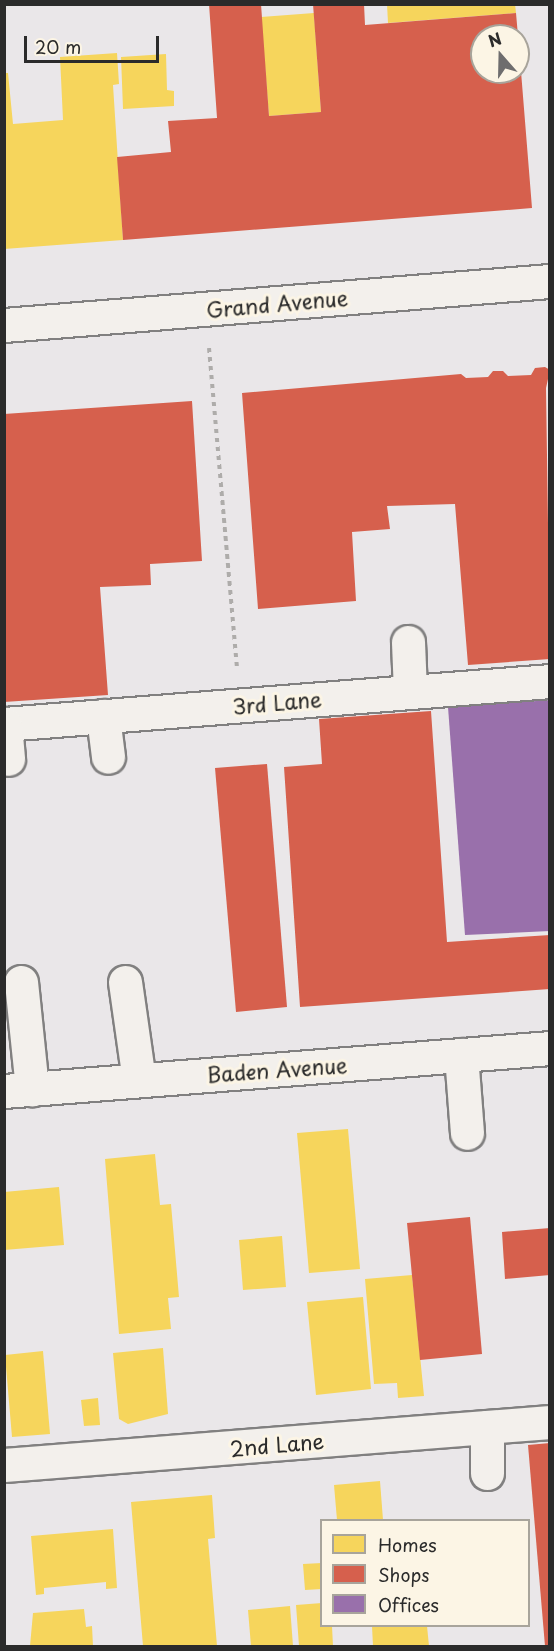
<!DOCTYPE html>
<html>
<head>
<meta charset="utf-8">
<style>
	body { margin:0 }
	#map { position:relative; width:554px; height:1651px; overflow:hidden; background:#eae7e9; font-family:"Playpen Sans",sans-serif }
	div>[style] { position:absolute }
	.homes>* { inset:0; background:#f6d55c }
	.shops>* { inset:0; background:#d6604d }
	.offices>* { inset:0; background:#9970ab }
	.path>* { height:4px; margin-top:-2px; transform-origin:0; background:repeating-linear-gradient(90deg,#aeacaa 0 4.5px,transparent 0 9px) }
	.roads { filter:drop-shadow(2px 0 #818080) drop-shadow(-2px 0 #818080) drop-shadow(0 2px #818080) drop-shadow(0 -2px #818080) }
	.minor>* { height:33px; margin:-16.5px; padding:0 16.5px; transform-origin:16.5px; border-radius:16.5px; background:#f3f0ec }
	.major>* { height:33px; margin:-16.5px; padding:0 16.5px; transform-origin:16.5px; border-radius:16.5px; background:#f3f0ec }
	span { translate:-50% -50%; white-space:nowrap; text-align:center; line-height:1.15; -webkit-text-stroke:6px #fcf5e5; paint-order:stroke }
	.street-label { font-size:21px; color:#2b2b2b }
	.frame { position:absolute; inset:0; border:6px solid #2b2b2b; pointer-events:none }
	.legend { position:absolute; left:320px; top:1519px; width:210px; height:108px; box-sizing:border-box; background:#fcf5e5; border:2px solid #a8a49b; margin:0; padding:8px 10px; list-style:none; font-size:18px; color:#2b2b2b }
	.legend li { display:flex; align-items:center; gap:12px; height:30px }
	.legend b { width:30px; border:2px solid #a8a49b }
	.north { position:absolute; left:470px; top:24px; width:60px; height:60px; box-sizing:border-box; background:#fcf5e5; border:2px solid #a8a49b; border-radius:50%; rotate:340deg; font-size:16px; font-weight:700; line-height:24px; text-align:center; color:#2b2b2b }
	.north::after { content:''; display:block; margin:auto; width:21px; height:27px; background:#6e6d6e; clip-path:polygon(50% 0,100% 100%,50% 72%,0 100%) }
	.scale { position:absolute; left:24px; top:36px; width:135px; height:27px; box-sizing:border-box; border:3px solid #2b2b2b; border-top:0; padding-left:8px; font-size:18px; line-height:21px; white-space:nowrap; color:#2b2b2b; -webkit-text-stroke:4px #fcf5e5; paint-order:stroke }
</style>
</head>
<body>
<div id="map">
	<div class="homes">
		<i style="clip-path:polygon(387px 4px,515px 4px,516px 13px,388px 23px)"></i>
		<i style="clip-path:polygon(314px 13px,321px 112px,269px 116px,261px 17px)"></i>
		<i style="clip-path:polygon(117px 53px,119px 84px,113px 85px,123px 240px,4px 249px,4px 73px,8px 73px,13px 124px,63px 120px,60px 57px)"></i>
		<i style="clip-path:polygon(166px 54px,167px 90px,174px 91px,174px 106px,123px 109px,121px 57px)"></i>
		<i style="clip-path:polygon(348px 1129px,360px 1269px,309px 1273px,297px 1133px)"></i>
		<i style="clip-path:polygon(155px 1154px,160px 1205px,171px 1204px,179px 1297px,168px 1298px,171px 1329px,119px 1334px,105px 1159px)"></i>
		<i style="clip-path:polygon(59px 1187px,64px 1245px,4px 1250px,4px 1192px)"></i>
		<i style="clip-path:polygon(282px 1236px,286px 1287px,243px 1290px,239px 1240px)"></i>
		<i style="clip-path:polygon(412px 1275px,424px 1396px,398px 1398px,397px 1383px,374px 1384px,365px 1279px)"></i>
		<i style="clip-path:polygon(363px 1297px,371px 1389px,316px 1395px,307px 1302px)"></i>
		<i style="clip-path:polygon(163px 1348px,168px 1414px,128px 1424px,119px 1419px,113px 1353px)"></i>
		<i style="clip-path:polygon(43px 1351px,50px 1434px,12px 1437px,5px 1355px)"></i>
		<i style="clip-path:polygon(98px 1398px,100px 1425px,84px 1426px,81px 1400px)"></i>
		<i style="clip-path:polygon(380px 1481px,383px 1520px,337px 1520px,334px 1485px)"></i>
		<i style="clip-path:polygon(212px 1495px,215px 1538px,208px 1539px,217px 1646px,143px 1646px,131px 1502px)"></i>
		<i style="clip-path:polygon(113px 1529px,117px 1588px,106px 1589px,106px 1582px,44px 1588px,44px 1594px,36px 1595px,31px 1536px)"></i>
		<i style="clip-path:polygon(322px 1563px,322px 1589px,305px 1590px,303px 1564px)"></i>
		<i style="clip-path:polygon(322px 1603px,322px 1626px,332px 1626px,333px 1646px,299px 1646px,296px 1605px)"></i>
		<i style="clip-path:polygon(290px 1606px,293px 1646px,251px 1646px,248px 1610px)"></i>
		<i style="clip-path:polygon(84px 1609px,86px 1627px,92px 1626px,93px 1646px,30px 1646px,33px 1613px)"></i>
		<i style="clip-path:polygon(372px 1626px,427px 1626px,429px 1646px,373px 1646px)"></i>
	</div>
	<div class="shops">
		<i style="clip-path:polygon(209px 4px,261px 4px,269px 116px,321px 112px,313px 4px,364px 4px,365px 25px,516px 13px,518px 36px,482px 36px,482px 72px,518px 72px,520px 59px,532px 208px,123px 240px,117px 157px,171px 152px,168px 121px,217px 118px)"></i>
		<i style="clip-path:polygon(545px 367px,550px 370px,546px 388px,550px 659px,468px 665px,455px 504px,387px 506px,390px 529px,352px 532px,356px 601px,258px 609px,242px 393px,461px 374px,466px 378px,488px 377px,493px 371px,503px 371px,508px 376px,531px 375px,535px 368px)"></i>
		<i style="clip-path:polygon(192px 401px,202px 561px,150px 564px,151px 585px,100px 587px,108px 695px,4px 702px,4px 414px)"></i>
		<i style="clip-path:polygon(431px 711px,447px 942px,550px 935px,550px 989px,300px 1007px,284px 767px,322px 764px,319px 719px)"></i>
		<i style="clip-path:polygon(267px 764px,287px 1007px,236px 1012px,215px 768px)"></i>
		<i style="clip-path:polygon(470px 1217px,482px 1354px,420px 1360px,407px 1223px)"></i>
		<i style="clip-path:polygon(550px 1228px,550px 1275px,505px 1279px,502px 1232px)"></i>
		<i style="clip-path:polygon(550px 1443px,550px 1646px,545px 1646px,528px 1445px)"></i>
	</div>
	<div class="offices">
		<i style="clip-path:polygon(550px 700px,550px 931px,465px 935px,448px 707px)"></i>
	</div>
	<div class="path">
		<i style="left:209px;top:348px;width:320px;rotate:85deg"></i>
	</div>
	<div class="roads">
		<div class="minor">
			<i style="left:408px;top:642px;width:50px;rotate:87.7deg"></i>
			<i style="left:103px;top:716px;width:41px;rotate:83deg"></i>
			<i style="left:4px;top:724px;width:548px;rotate:-4.5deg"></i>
			<i style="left:5px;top:724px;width:35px;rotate:85deg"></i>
			<i style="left:21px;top:982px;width:108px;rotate:84.1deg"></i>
			<i style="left:125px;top:982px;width:99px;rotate:81.9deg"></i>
			<i style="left:461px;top:1055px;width:78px;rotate:85.6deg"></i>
			<i style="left:4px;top:1091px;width:548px;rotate:-4.5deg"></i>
			<i style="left:4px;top:1465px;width:548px;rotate:-4.5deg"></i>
			<i style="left:487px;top:1473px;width:46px;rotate:-90deg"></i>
		</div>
		<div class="major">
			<i style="left:4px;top:325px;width:548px;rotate:-4.61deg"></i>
		</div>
	</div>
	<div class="street-label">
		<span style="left:277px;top:303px;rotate:-5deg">Grand Avenue</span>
		<span style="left:277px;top:702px;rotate:-5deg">3rd Lane</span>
		<span style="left:277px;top:1069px;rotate:-4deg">Baden Avenue</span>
		<span style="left:277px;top:1444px;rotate:-5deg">2nd Lane</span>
	</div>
	<div class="frame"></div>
	<ul class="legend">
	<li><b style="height:16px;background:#f6d55c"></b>Homes</li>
	<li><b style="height:16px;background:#d6604d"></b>Shops</li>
	<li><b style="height:16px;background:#9970ab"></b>Offices</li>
	</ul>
	<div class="north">N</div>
	<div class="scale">20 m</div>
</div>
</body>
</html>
